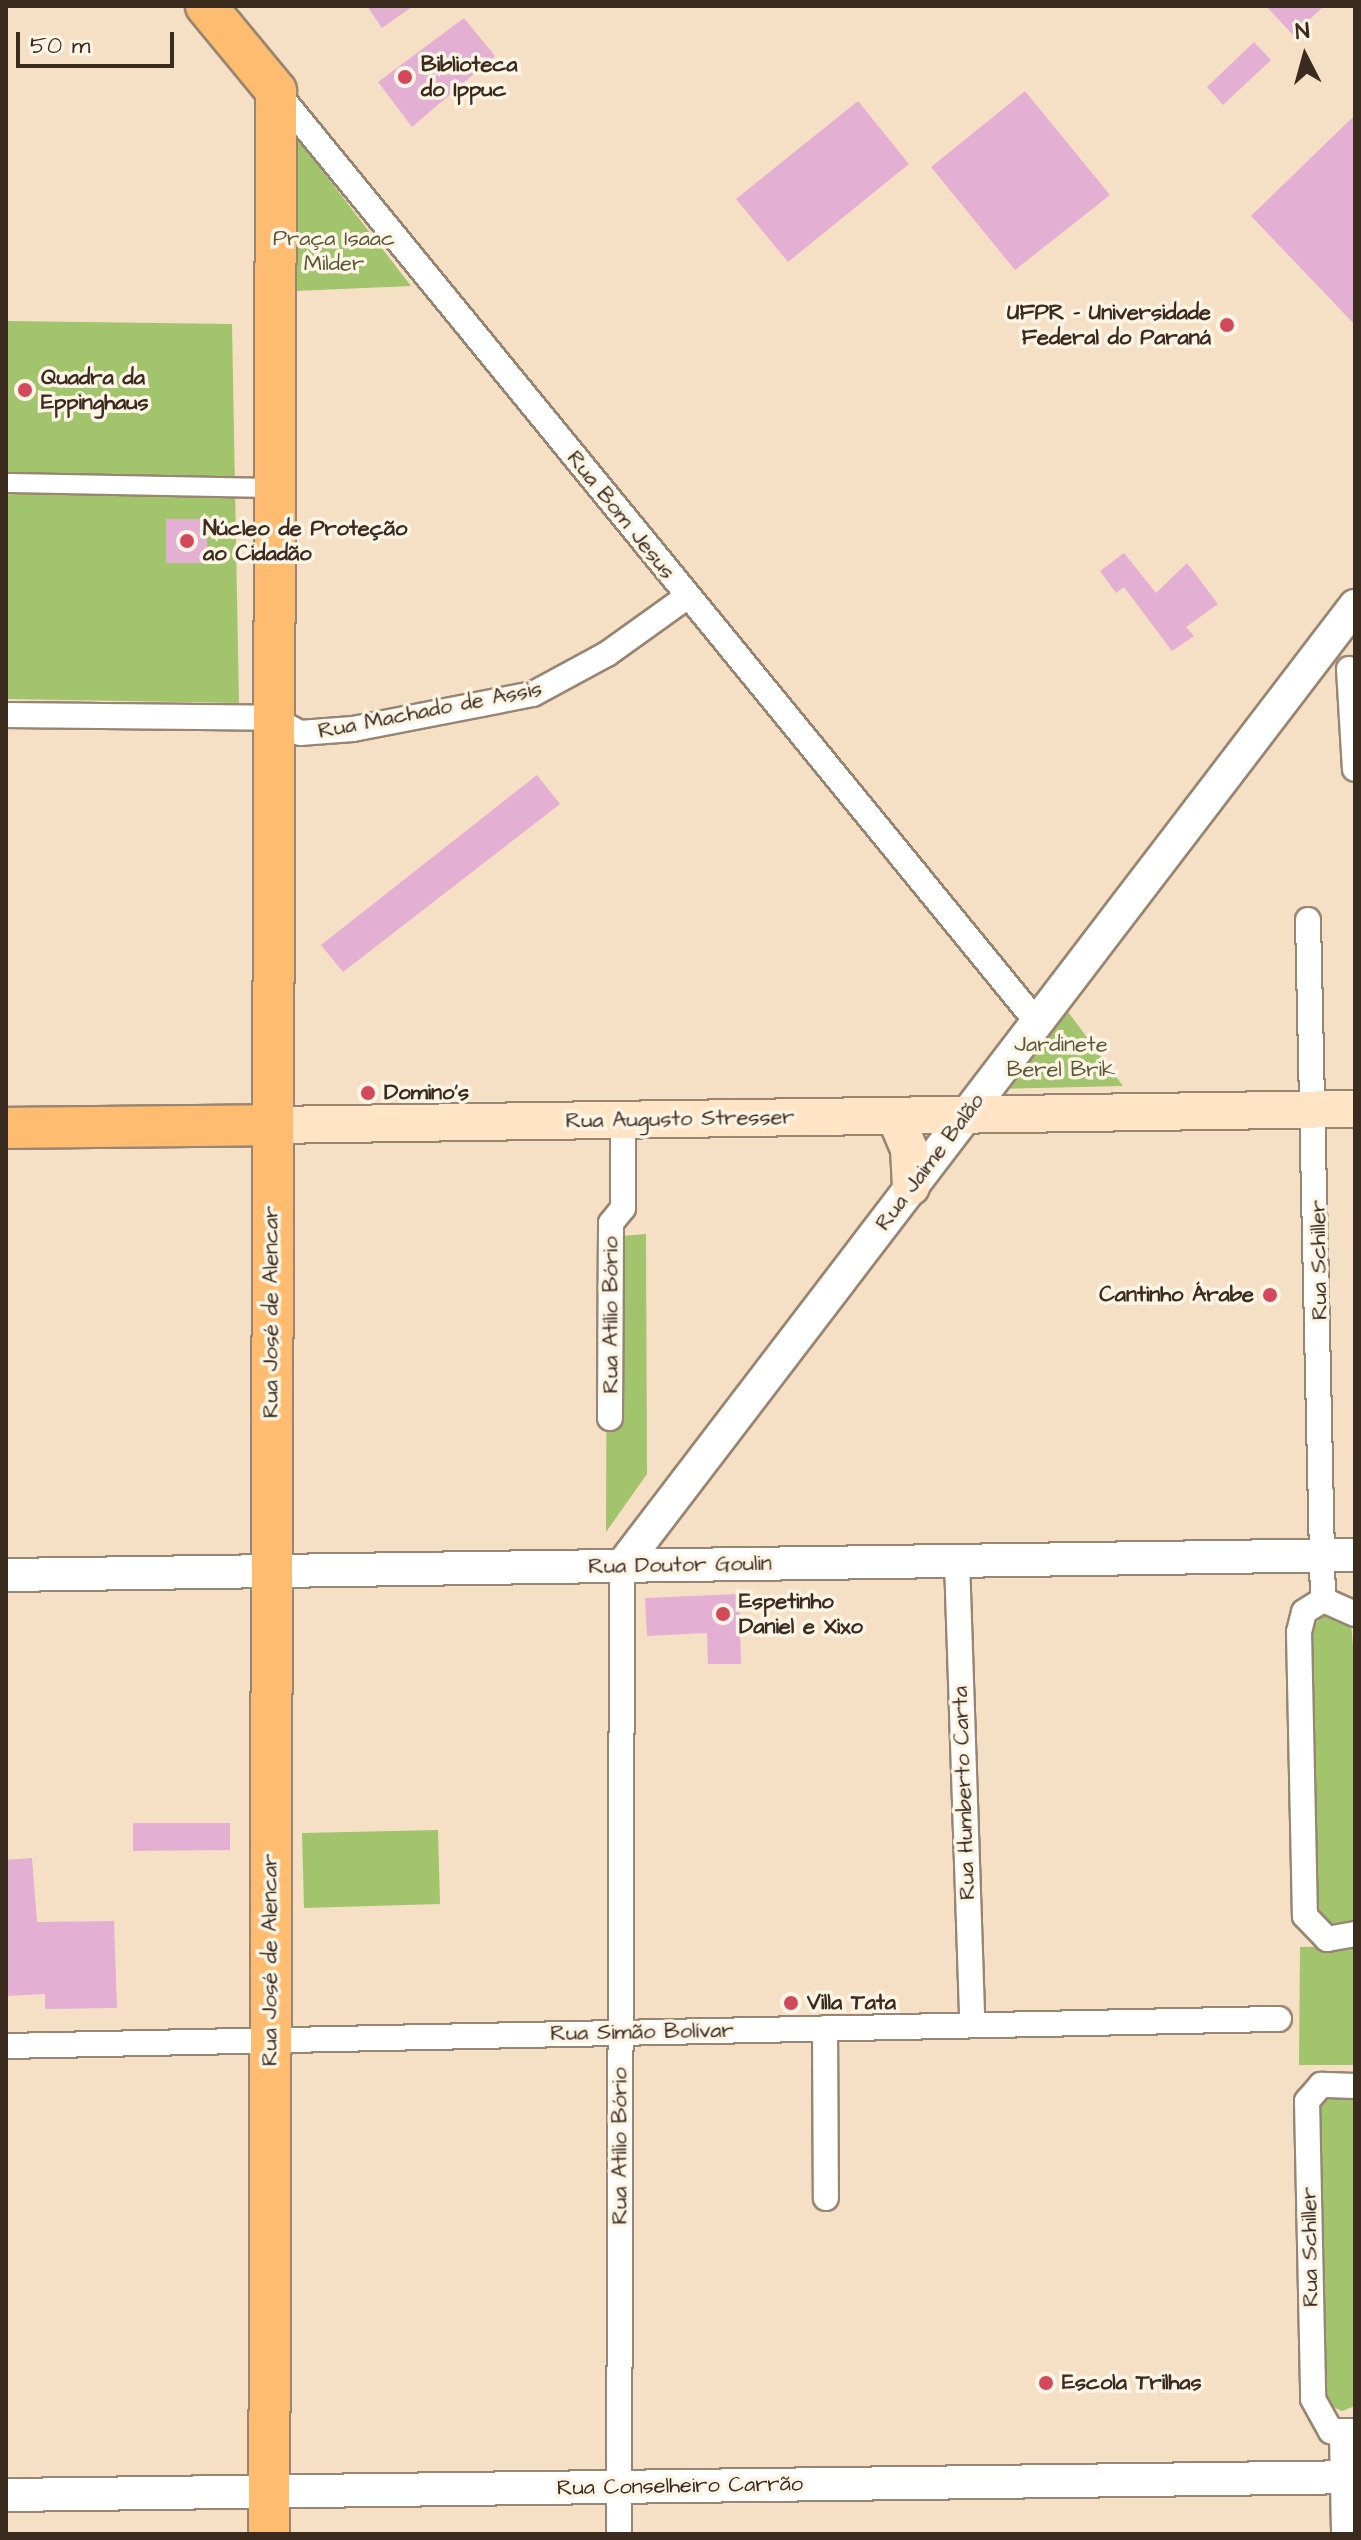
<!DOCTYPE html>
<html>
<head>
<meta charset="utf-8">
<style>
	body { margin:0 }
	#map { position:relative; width:1361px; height:2540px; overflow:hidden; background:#f6e0c5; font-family:"Architects Daughter",sans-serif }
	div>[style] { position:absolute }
	.green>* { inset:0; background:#a2c46d }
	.building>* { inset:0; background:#e3b0d3 }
	.roads { filter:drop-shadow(2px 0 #988572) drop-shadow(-2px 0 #988572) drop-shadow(0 2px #988572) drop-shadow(0 -2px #988572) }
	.pedestrian>* { height:18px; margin:-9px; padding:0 9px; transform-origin:9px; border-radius:9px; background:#fff }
	.minor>* { height:24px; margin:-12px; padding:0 12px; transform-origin:12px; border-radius:12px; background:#fff }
	.tertiary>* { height:32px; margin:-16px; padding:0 16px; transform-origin:16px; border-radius:16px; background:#fff }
	.secondary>* { height:36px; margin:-18px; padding:0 18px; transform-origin:18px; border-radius:18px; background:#ffe4c6 }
	.primary>* { height:40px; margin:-20px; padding:0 20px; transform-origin:20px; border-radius:20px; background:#febc70 }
	.dots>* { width:22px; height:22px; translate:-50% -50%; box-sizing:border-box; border:4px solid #fcf5e5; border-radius:50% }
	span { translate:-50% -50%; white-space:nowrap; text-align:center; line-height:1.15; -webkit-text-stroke:7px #fcf5e5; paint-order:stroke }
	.poi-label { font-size:22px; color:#3b2a1e; font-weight:700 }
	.left { translate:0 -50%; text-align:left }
	.right { translate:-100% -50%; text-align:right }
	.park-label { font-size:22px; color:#5a5836 }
	.street-label { font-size:22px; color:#3b2a1e }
	.frame { position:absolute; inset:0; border:8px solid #3b2a1e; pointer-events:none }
	.north { position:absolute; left:1265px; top:16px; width:80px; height:80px; -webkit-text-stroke:6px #fcf5e5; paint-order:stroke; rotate:354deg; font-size:22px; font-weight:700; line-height:32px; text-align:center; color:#3b2a1e }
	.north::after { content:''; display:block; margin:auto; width:28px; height:36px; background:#3b2a1e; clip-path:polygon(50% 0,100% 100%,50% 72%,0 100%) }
	.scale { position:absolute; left:16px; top:32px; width:158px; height:36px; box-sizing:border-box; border:4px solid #3b2a1e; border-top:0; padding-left:10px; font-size:24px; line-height:28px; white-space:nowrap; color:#3b2a1e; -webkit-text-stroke:6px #fcf5e5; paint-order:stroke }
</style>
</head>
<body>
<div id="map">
	<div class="green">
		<i style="clip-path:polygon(294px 134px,411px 286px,295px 291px)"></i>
		<i style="clip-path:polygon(6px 321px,232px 324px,239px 703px,6px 699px)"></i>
		<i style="clip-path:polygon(1063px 1005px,1123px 1086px,996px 1089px)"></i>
		<i style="clip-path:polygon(646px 1234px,647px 1474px,606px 1532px,607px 1237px)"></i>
		<i style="clip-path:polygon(1329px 1610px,1351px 1622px,1355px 1672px,1355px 1920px,1332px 1929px,1316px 1910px,1308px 1631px)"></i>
		<i style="clip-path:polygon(438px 1830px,440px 1904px,304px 1908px,302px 1833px)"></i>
		<i style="clip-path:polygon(1355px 1946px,1355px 2065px,1299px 2065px,1300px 1947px)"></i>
		<i style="clip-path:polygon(1319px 2096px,1355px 2096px,1355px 2406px,1342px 2411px,1322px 2402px)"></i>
	</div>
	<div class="building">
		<i style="clip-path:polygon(367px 6px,413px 6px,382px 28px)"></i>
		<i style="clip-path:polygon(1266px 6px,1324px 6px,1293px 35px)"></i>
		<i style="clip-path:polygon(464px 18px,495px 56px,412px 127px,378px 82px)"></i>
		<i style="clip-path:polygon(1254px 42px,1271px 60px,1223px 105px,1207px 87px)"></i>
		<i style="clip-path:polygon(1025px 91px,1110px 195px,1015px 270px,931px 167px)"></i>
		<i style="clip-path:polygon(858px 101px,909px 164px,788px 262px,736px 199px)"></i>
		<i style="clip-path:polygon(1355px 115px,1355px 325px,1251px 216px)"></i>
		<i style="clip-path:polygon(166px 519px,207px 519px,207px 563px,166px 563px)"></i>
		<i style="clip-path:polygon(1124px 553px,1156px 593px,1187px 563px,1218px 604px,1186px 627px,1194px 636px,1172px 651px,1124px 587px,1116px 593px,1100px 571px)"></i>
		<i style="clip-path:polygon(537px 775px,560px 804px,343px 972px,321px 945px)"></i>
		<i style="clip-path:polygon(739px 1594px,741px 1664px,708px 1664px,707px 1633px,647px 1636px,645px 1598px)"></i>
		<i style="clip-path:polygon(133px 1823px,230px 1823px,230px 1850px,133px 1851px)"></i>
		<i style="clip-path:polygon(32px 1858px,37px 1922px,114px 1921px,117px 2008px,45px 2009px,45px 1994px,6px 1996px,6px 1860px)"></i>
	</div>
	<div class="roads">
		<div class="pedestrian">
			<i style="left:6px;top:483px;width:268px;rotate:1.1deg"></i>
		</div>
		<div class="minor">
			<i style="left:276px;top:91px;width:1202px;rotate:50.74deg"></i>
			<i style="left:1349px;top:669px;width:100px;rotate:86.6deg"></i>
			<i style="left:6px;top:715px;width:266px;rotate:0.6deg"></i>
			<i style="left:272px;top:718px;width:32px;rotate:28deg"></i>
			<i style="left:300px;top:733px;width:53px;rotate:-4.3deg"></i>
			<i style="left:353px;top:729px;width:183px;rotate:-11deg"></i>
			<i style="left:533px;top:694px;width:84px;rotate:-28.4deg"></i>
			<i style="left:607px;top:654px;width:100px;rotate:-35.6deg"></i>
			<i style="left:1308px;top:920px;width:680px;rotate:88.74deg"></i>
			<i style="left:610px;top:1418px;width:195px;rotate:-89.7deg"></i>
			<i style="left:611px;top:1223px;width:19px;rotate:-51deg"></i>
			<i style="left:623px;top:1208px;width:88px;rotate:-90deg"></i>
			<i style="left:957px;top:1561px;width:464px;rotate:88.1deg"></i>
			<i style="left:1355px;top:1614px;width:35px;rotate:-156deg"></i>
			<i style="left:1323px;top:1600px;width:22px;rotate:148deg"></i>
			<i style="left:1304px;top:1612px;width:21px;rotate:104deg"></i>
			<i style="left:1299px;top:1632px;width:284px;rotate:88.8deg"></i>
			<i style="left:1305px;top:1916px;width:32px;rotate:46deg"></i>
			<i style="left:1327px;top:1939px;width:28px;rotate:-10deg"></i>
			<i style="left:825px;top:2028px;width:170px;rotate:89.7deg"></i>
			<i style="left:6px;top:2046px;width:1273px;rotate:-1.22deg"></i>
			<i style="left:1355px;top:2086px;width:34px;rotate:-178deg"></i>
			<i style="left:1321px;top:2085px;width:21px;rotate:131deg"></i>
			<i style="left:1307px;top:2101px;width:298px;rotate:88.8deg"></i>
			<i style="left:1313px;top:2399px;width:37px;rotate:61deg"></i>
			<i style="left:1331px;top:2431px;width:24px"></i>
			<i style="left:1342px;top:2435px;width:96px;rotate:88.8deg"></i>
			<i style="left:619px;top:2534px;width:968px;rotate:-89.82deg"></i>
		</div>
		<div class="tertiary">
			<i style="left:622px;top:1566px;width:1208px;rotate:-52.64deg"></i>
			<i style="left:6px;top:1575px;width:1349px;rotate:-0.85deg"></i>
			<i style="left:6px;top:2495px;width:1349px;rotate:-0.76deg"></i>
		</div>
		<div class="secondary">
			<i style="left:895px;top:1116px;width:36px;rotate:67deg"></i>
			<i style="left:909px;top:1149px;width:38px;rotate:87deg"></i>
			<i style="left:271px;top:1125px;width:1084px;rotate:-0.85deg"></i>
		</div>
		<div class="primary">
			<i style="left:206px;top:6px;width:110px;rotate:50.5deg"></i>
			<i style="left:276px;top:91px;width:2443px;rotate:90.16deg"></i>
			<i style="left:6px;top:1128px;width:265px;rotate:-0.6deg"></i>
		</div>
	</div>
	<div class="dots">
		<i style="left:405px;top:77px;background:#d1495b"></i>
		<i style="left:1227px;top:325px;background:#d1495b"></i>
		<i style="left:25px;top:390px;background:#d1495b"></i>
		<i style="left:187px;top:541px;background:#d1495b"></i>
		<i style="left:368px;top:1093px;background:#d1495b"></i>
		<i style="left:1270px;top:1295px;background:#d1495b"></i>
		<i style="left:723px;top:1614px;background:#d1495b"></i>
		<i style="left:791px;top:2003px;background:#d1495b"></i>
		<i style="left:1046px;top:2383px;background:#d1495b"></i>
	</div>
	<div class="poi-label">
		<span class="left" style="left:421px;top:77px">Biblioteca<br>do Ippuc</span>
		<span class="right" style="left:1211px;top:325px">UFPR - Universidade<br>Federal do Paraná</span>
		<span class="left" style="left:41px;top:390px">Quadra da<br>Eppinghaus</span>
		<span class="left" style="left:203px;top:541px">Núcleo de Proteção<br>ao Cidadão</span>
		<span class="left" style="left:384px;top:1093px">Domino's</span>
		<span class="right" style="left:1254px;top:1295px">Cantinho Árabe</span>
		<span class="left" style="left:739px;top:1614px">Espetinho<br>Daniel e Xixo</span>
		<span class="left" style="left:807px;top:2003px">Villa Tata</span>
		<span class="left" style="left:1062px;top:2383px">Escola Trilhas</span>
	</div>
	<div class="park-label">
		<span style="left:334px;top:251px">Praça Isaac<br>Milder</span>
		<span style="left:1061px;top:1057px">Jardinete<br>Berel Brik</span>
	</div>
	<div class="street-label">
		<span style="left:621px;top:515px;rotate:51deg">Rua Bom Jesus</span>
		<span style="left:430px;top:710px;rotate:-11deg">Rua Machado de Assis</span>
		<span style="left:680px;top:1119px;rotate:-1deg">Rua Augusto Stresser</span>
		<span style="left:930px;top:1162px;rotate:-53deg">Rua Jaime Balão</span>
		<span style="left:1319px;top:1260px;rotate:-91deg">Rua Schiller</span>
		<span style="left:271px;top:1312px;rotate:-90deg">Rua José de Alencar</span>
		<span style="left:611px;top:1315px;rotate:-90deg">Rua Atílio Bório</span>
		<span style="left:680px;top:1565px;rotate:-1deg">Rua Doutor Goulin</span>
		<span style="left:964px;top:1793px;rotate:-92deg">Rua Humberto Carta</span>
		<span style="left:270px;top:1960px;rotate:-90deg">Rua José de Alencar</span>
		<span style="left:642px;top:2032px;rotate:-1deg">Rua Simão Bolívar</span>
		<span style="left:620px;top:2146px;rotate:-90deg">Rua Atílio Bório</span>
		<span style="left:1310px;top:2247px;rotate:-91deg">Rua Schiller</span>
		<span style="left:680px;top:2486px;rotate:-1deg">Rua Conselheiro Carrão</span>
	</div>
	<div class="frame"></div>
	<div class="north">N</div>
	<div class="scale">50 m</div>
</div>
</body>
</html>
